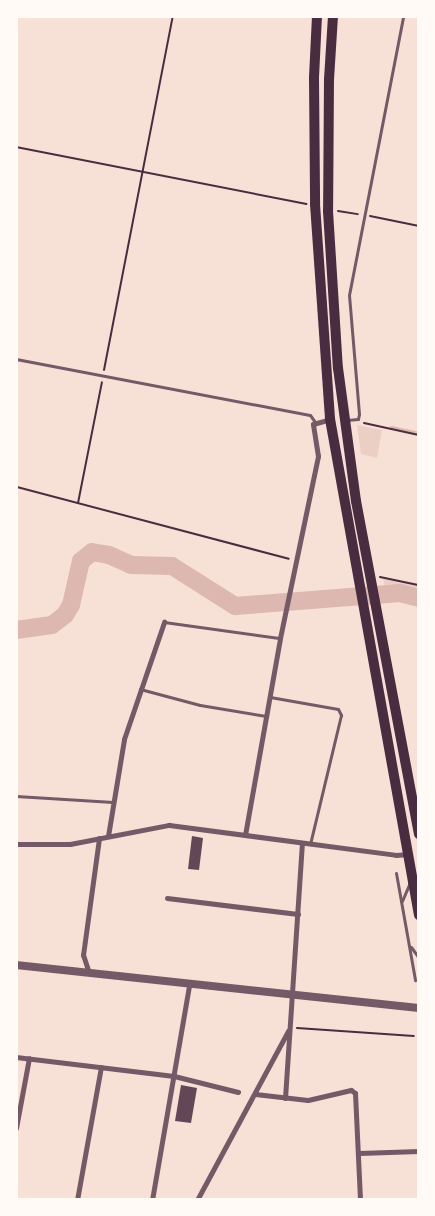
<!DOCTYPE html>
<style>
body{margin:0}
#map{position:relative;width:435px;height:1216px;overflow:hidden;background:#f7e1d7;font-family:Arial,sans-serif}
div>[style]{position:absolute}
.green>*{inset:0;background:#ebcfc5}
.stream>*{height:3px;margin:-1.5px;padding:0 1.5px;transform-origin:1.5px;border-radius:1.5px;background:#dcb8b0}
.river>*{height:18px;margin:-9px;padding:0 9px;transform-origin:9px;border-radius:9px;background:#dcb8b0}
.building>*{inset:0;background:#644757}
.path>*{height:2px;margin:-1px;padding:0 1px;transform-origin:1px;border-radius:1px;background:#4a2c40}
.service>*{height:3px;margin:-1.5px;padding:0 1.5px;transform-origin:1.5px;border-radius:1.5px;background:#755966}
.minor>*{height:5px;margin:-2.5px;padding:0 2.5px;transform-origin:2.5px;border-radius:2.5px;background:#755966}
.tertiary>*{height:8px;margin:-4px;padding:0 4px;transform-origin:4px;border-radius:4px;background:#755966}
.trunk>*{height:10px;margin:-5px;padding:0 5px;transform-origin:5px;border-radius:5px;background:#4a2c40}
span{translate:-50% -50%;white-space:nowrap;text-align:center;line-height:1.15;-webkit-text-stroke:4px #fffaf5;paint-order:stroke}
.frame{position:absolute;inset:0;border:18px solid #fffaf5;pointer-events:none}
</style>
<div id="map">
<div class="green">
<div style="clip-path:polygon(357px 425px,382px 430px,377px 458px,361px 454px)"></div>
<div style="clip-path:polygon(383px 579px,419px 583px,419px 593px,386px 590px)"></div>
</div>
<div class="stream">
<div style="left:391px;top:427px;width:29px;rotate:12deg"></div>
</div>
<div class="river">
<div style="left:16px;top:630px;width:36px;rotate:-8deg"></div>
<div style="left:52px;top:625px;width:16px;rotate:-38deg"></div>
<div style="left:65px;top:615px;width:12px;rotate:-59deg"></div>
<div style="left:71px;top:605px;width:45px;rotate:-77.2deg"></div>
<div style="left:81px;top:561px;width:14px;rotate:-39deg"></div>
<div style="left:92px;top:552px;width:17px;rotate:10deg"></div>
<div style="left:109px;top:555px;width:24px;rotate:24deg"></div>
<div style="left:131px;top:565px;width:41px;rotate:1.4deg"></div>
<div style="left:172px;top:566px;width:75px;rotate:32.4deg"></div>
<div style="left:235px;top:606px;width:166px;rotate:-4.5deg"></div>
<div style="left:400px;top:593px;width:20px;rotate:15deg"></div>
</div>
<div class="building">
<div style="clip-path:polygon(192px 836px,203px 838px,199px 870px,188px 869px)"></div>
<div style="clip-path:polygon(181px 1085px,197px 1088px,191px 1123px,175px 1121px)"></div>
</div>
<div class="path">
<div style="left:16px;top:147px;width:296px;rotate:11.1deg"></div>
<div style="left:338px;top:211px;width:20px;rotate:9deg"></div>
<div style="left:370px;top:216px;width:50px;rotate:11.5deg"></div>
<div style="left:104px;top:370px;width:361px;rotate:-79deg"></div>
<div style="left:364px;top:423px;width:56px;rotate:12.3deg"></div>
<div style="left:16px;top:445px;width:42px;rotate:88.6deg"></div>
<div style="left:17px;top:487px;width:281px;rotate:14.8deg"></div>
<div style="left:78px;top:503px;width:123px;rotate:-78.8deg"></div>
<div style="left:380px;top:577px;width:40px;rotate:12deg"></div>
<div style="left:297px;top:1028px;width:117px;rotate:3.9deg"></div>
</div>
<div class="service">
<div style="left:16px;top:359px;width:299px;rotate:10.8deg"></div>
<div style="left:310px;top:415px;width:9px;rotate:54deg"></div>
<div style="left:347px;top:420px;width:11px;rotate:-5deg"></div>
<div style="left:358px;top:419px;width:5px;rotate:-79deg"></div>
<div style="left:359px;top:414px;width:119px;rotate:-94.8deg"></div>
<div style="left:349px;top:295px;width:284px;rotate:-79deg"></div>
<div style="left:164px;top:622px;width:116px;rotate:7.9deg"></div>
<div style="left:140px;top:689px;width:62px;rotate:14.9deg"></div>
<div style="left:200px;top:705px;width:67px;rotate:9.5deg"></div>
<div style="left:270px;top:697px;width:69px;rotate:10deg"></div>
<div style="left:338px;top:709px;width:7px;rotate:63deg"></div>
<div style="left:341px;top:715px;width:133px;rotate:103.5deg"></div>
<div style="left:16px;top:796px;width:97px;rotate:3.5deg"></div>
<div style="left:396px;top:873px;width:109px;rotate:79.9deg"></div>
<div style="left:402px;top:901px;width:23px;rotate:-67deg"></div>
<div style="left:411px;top:947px;width:14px;rotate:54deg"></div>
</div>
<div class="minor">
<div style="left:245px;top:835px;width:200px;rotate:-79.9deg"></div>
<div style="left:280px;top:638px;width:186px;rotate:-78.2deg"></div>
<div style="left:318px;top:456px;width:32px;rotate:-99deg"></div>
<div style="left:313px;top:424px;width:18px;rotate:-16deg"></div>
<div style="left:108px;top:836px;width:98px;rotate:-80.6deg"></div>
<div style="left:124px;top:739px;width:124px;rotate:-71.1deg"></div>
<div style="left:16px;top:844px;width:54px"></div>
<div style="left:70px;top:844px;width:101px;rotate:-10.9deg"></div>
<div style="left:169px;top:825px;width:229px;rotate:7.5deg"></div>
<div style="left:396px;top:855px;width:12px;rotate:-5deg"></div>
<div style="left:167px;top:898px;width:132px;rotate:7deg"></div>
<div style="left:89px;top:973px;width:19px;rotate:-108deg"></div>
<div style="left:83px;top:955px;width:118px;rotate:-82.2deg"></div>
<div style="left:16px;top:1057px;width:159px;rotate:6.9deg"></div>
<div style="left:174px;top:1076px;width:66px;rotate:14deg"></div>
<div style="left:255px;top:1094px;width:53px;rotate:6.5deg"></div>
<div style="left:308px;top:1100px;width:44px;rotate:-13.1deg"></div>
<div style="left:351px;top:1090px;width:5px;rotate:37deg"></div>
<div style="left:355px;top:1093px;width:107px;rotate:87.3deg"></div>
<div style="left:285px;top:1098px;width:255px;rotate:-86.2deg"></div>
<div style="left:16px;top:1128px;width:71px;rotate:-79.5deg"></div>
<div style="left:359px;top:1153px;width:60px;rotate:-1.9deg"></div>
<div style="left:77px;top:1200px;width:135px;rotate:-79.8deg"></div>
<div style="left:152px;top:1200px;width:218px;rotate:-80.2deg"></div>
<div style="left:197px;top:1200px;width:192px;rotate:-61.7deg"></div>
</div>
<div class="tertiary">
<div style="left:16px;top:965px;width:405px;rotate:6.1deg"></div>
</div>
<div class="trunk">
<div style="left:317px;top:16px;width:62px;rotate:92.8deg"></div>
<div style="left:314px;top:78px;width:126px;rotate:89.5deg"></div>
<div style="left:315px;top:204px;width:216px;rotate:86deg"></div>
<div style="left:330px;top:419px;width:504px;rotate:79.83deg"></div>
<div style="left:333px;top:16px;width:63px;rotate:93.6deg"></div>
<div style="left:329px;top:79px;width:132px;rotate:90.4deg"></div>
<div style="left:328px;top:211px;width:157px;rotate:86.4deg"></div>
<div style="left:338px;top:368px;width:134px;rotate:82.3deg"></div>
<div style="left:356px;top:501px;width:339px;rotate:79.3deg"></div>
</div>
<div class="frame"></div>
</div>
